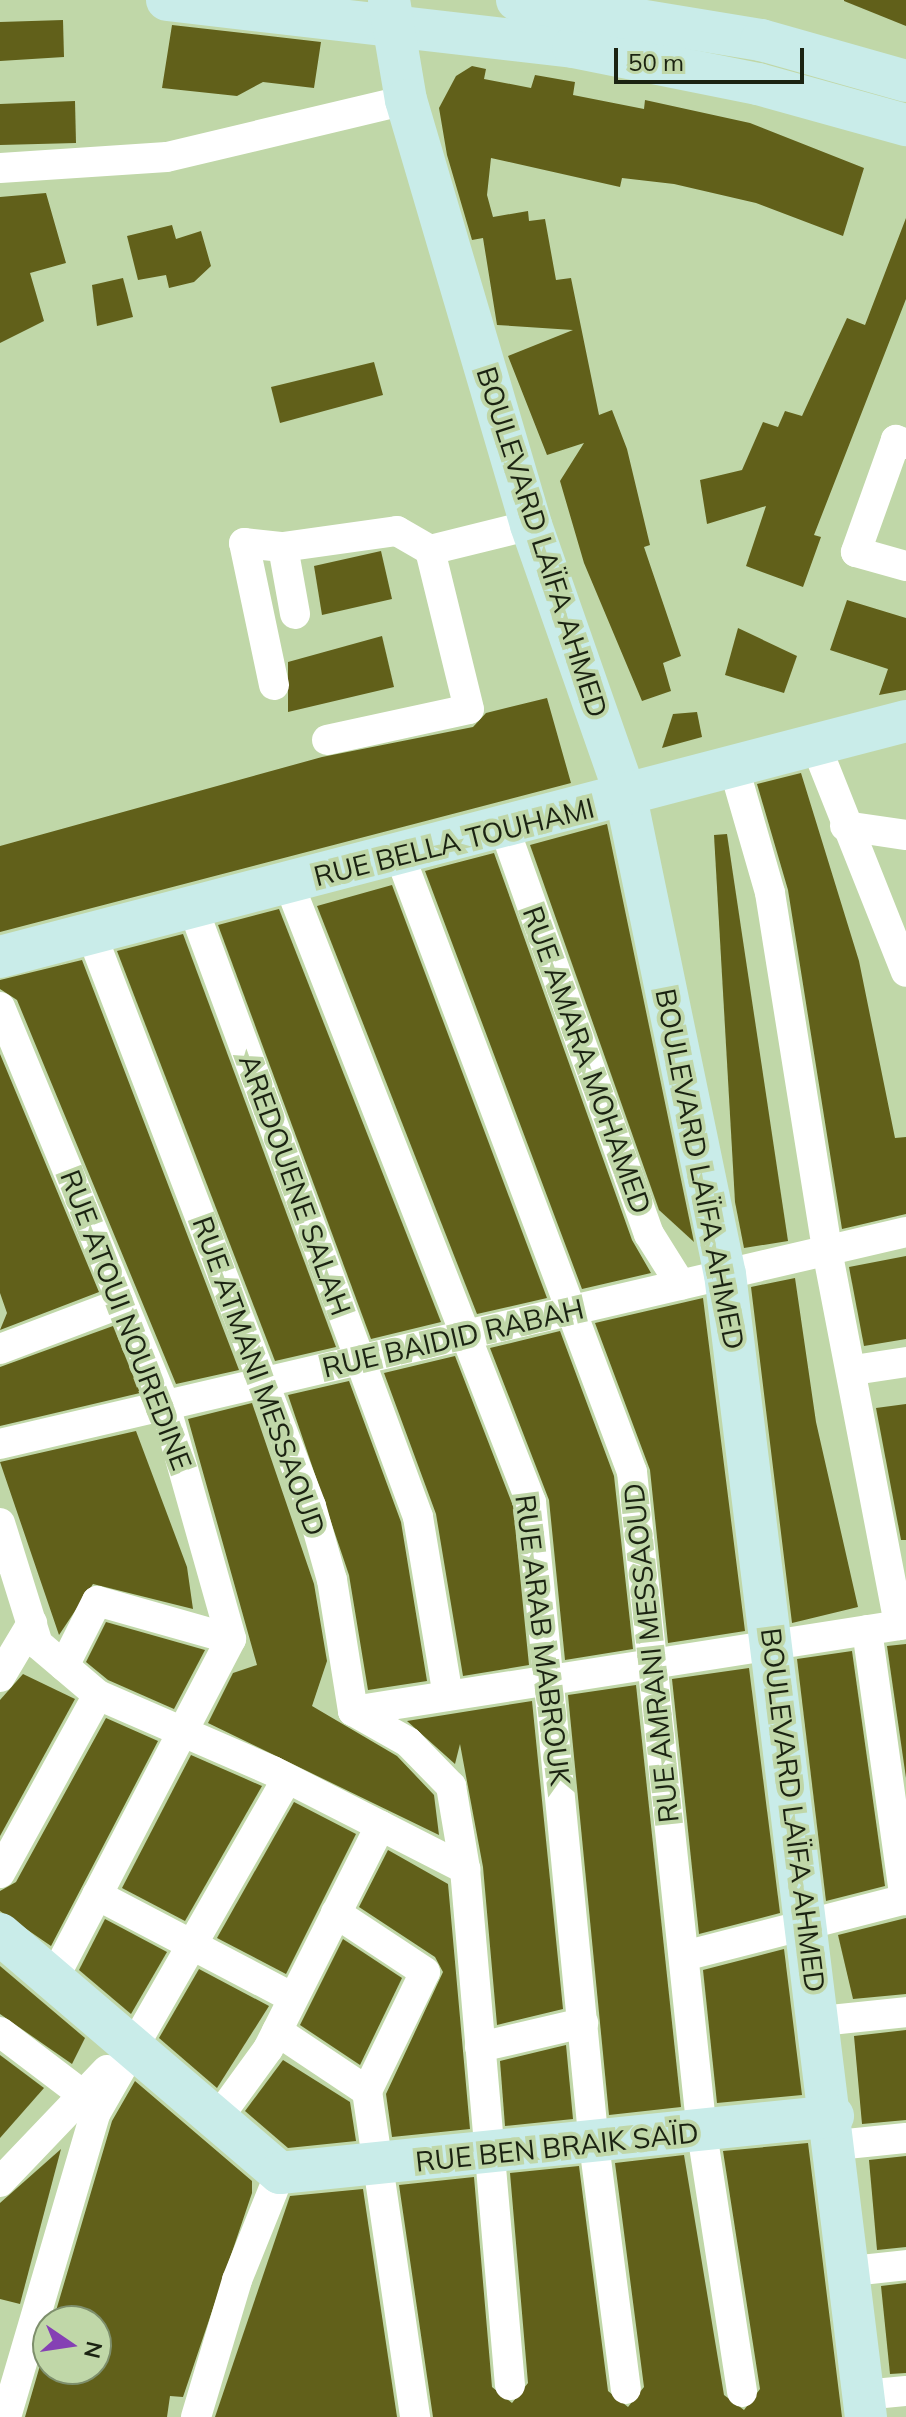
<!DOCTYPE html>
<meta charset="utf-8">
<style>
body{margin:0}
#map{position:relative;width:906px;height:2417px;overflow:hidden;background:#c0d7a8;font-family:Mulish,sans-serif}
div>[style]{position:absolute}
.building>*{inset:0;background:#61601a}
.street>*{height:30px;margin:-15px;padding:0 15px;transform-origin:15px;border-radius:15px;background:#fff}
.secondary>*{height:42px;margin:-21px;padding:0 21px;transform-origin:21px;border-radius:21px;background:#c9ece9}
span{translate:-50% -50%;white-space:nowrap;text-align:center;line-height:1.15;-webkit-text-stroke:8px #c0d7a8;paint-order:stroke}
.street-label{font-size:28px;color:#1b2312}
.north{position:absolute;left:32px;top:2305px;width:80px;height:80px;box-sizing:border-box;background:#c0d7a8;border:2px solid #7e8f6c;border-radius:50%;rotate:103deg;font-size:22px;font-weight:700;line-height:32px;text-align:center;color:#1b2312}
.north::after{content:'';display:block;margin:auto;width:28px;height:36px;background:#8540b4;clip-path:polygon(50% 0,100% 100%,50% 72%,0 100%)}
.scale{position:absolute;left:614px;top:48px;width:190px;height:36px;box-sizing:border-box;border:4px solid #1b2312;border-top:0;padding-left:10px;font-size:24px;line-height:28px;white-space:nowrap;color:#1b2312;-webkit-text-stroke:6px #c0d7a8;paint-order:stroke}
</style>
<div id="map">
<div class="building">
<div style="clip-path:polygon(906px 0,906px 26px,844px 1px,844px 0)"></div>
<div style="clip-path:polygon(63px 20px,64px 57px,0 61px,0 22px)"></div>
<div style="clip-path:polygon(172px 25px,321px 42px,314px 88px,263px 82px,237px 96px,162px 88px)"></div>
<div style="clip-path:polygon(472px 66px,486px 69px,484px 79px,531px 88px,535px 75px,575px 82px,573px 95px,644px 109px,645px 100px,750px 123px,864px 168px,843px 236px,756px 203px,674px 184px,622px 178px,620px 187px,491px 158px,487px 195px,493px 217px,528px 211px,529px 221px,545px 219px,556px 280px,571px 278px,599px 415px,612px 410px,627px 449px,650px 545px,644px 547px,681px 656px,663px 663px,671px 691px,642px 701px,584px 563px,560px 481px,584px 443px,547px 455px,508px 356px,573px 330px,497px 325px,483px 238px,472px 240px,447px 155px,439px 108px,456px 76px)"></div>
<div style="clip-path:polygon(75px 101px,76px 143px,0 145px,0 104px)"></div>
<div style="clip-path:polygon(46px 193px,66px 263px,30px 273px,44px 321px,0 343px,0 197px)"></div>
<div style="clip-path:polygon(906px 218px,906px 299px,814px 535px,821px 537px,803px 587px,746px 566px,766px 506px,707px 524px,700px 480px,742px 470px,763px 422px,778px 427px,785px 411px,802px 416px,847px 318px,865px 325px)"></div>
<div style="clip-path:polygon(172px 225px,176px 239px,201px 231px,211px 266px,194px 282px,169px 288px,166px 275px,138px 280px,127px 236px)"></div>
<div style="clip-path:polygon(123px 278px,133px 317px,97px 326px,92px 285px)"></div>
<div style="clip-path:polygon(374px 362px,383px 395px,280px 423px,271px 387px)"></div>
<div style="clip-path:polygon(381px 551px,392px 599px,322px 615px,314px 566px)"></div>
<div style="clip-path:polygon(847px 600px,906px 618px,906px 690px,879px 695px,888px 669px,830px 650px)"></div>
<div style="clip-path:polygon(738px 628px,797px 656px,784px 693px,725px 675px)"></div>
<div style="clip-path:polygon(382px 636px,394px 687px,288px 712px,288px 662px)"></div>
<div style="clip-path:polygon(547px 698px,571px 783px,0 932px,0 846px,322px 757px,473px 727px,486px 713px)"></div>
<div style="clip-path:polygon(697px 712px,702px 737px,662px 748px,673px 714px)"></div>
<div style="clip-path:polygon(801px 773px,859px 961px,895px 1138px,906px 1137px,906px 1214px,842px 1229px,788px 890px,757px 784px)"></div>
<div style="clip-path:polygon(607px 824px,694px 1242px,659px 1210px,530px 845px)"></div>
<div style="clip-path:polygon(727px 834px,788px 1241px,744px 1248px,735px 1202px,714px 835px)"></div>
<div style="clip-path:polygon(494px 853px,632px 1240px,651px 1273px,582px 1289px,425px 871px)"></div>
<div style="clip-path:polygon(392px 885px,547px 1298px,477px 1314px,317px 906px)"></div>
<div style="clip-path:polygon(279px 909px,441px 1322px,371px 1339px,218px 925px)"></div>
<div style="clip-path:polygon(183px 934px,336px 1347px,275px 1361px,117px 951px)"></div>
<div style="clip-path:polygon(82px 960px,239px 1370px,176px 1384px,17px 1000px,0 989px,0 980px)"></div>
<div style="clip-path:polygon(0 1054px,99px 1292px,0 1330px,7px 1313px,0 1293px)"></div>
<div style="clip-path:polygon(906px 1256px,906px 1339px,864px 1346px,849px 1267px)"></div>
<div style="clip-path:polygon(795px 1278px,816px 1422px,858px 1607px,792px 1623px,751px 1287px)"></div>
<div style="clip-path:polygon(703px 1298px,745px 1631px,668px 1643px,650px 1470px,595px 1323px)"></div>
<div style="clip-path:polygon(113px 1326px,140px 1393px,0 1426px,0 1367px)"></div>
<div style="clip-path:polygon(560px 1331px,614px 1476px,633px 1649px,565px 1660px,549px 1500px,490px 1348px)"></div>
<div style="clip-path:polygon(455px 1356px,513px 1506px,529px 1665px,463px 1676px,436px 1514px,384px 1373px)"></div>
<div style="clip-path:polygon(349px 1381px,401px 1522px,427px 1681px,368px 1690px,349px 1575px,288px 1395px)"></div>
<div style="clip-path:polygon(252px 1403px,314px 1584px,327px 1661px,312px 1706px,397px 1756px,434px 1795px,439px 1835px,208px 1723px,233px 1673px,257px 1665px,188px 1419px)"></div>
<div style="clip-path:polygon(906px 1404px,906px 1540px,901px 1540px,876px 1408px)"></div>
<div style="clip-path:polygon(136px 1431px,187px 1567px,193px 1609px,93px 1584px,59px 1635px,0 1462px)"></div>
<div style="clip-path:polygon(106px 1622px,205px 1650px,174px 1709px,108px 1680px,86px 1662px)"></div>
<div style="clip-path:polygon(906px 1644px,906px 1778px,887px 1646px)"></div>
<div style="clip-path:polygon(852px 1651px,885px 1886px,826px 1901px,797px 1659px)"></div>
<div style="clip-path:polygon(749px 1668px,780px 1913px,699px 1934px,672px 1679px)"></div>
<div style="clip-path:polygon(23px 1674px,75px 1699px,0 1836px,0 1700px)"></div>
<div style="clip-path:polygon(636px 1685px,681px 2107px,609px 2115px,568px 1695px)"></div>
<div style="clip-path:polygon(532px 1701px,563px 2009px,497px 2025px,483px 1867px,460px 1744px,455px 1764px,407px 1721px)"></div>
<div style="clip-path:polygon(106px 1718px,158px 1741px,51px 1946px,0 1911px,0 1891px,16px 1882px)"></div>
<div style="clip-path:polygon(191px 1755px,262px 1786px,185px 1921px,122px 1888px)"></div>
<div style="clip-path:polygon(294px 1802px,356px 1834px,286px 1974px,217px 1938px)"></div>
<div style="clip-path:polygon(388px 1850px,448px 1884px,470px 2129px,392px 2137px,386px 2094px,443px 1972px,435px 1957px,359px 1907px)"></div>
<div style="clip-path:polygon(906px 1918px,906px 1994px,853px 1999px,838px 1935px)"></div>
<div style="clip-path:polygon(105px 1919px,167px 1952px,131px 2014px,79px 1970px)"></div>
<div style="clip-path:polygon(343px 1939px,402px 1978px,360px 2065px,300px 2025px)"></div>
<div style="clip-path:polygon(784px 1949px,802px 2095px,717px 2103px,703px 1970px)"></div>
<div style="clip-path:polygon(0 1966px,85px 2038px,72px 2064px,0 2014px)"></div>
<div style="clip-path:polygon(199px 1969px,269px 2006px,217px 2088px,159px 2038px)"></div>
<div style="clip-path:polygon(906px 2030px,906px 2120px,862px 2124px,854px 2036px)"></div>
<div style="clip-path:polygon(566px 2045px,573px 2119px,505px 2126px,500px 2061px)"></div>
<div style="clip-path:polygon(0 2055px,44px 2088px,0 2138px)"></div>
<div style="clip-path:polygon(283px 2060px,350px 2102px,356px 2141px,288px 2148px,245px 2111px)"></div>
<div style="clip-path:polygon(135px 2081px,252px 2181px,252px 2193px,183px 2397px,170px 2396px,167px 2417px,25px 2417px,48px 2338px,48px 2369px,96px 2369px,96px 2321px,53px 2321px,112px 2121px)"></div>
<div style="clip-path:polygon(808px 2143px,842px 2417px,433px 2417px,399px 2185px,474px 2177px,492px 2387px,512px 2403px,528px 2383px,510px 2173px,579px 2166px,608px 2391px,628px 2407px,644px 2387px,615px 2163px,684px 2155px,724px 2395px,744px 2410px,760px 2389px,723px 2151px)"></div>
<div style="clip-path:polygon(61px 2149px,20px 2304px,0 2299px,0 2203px)"></div>
<div style="clip-path:polygon(906px 2156px,906px 2247px,877px 2250px,869px 2160px)"></div>
<div style="clip-path:polygon(363px 2189px,397px 2417px,215px 2417px,290px 2196px)"></div>
<div style="clip-path:polygon(906px 2283px,906px 2373px,890px 2374px,881px 2286px)"></div>
</div>
<div class="street">
<div style="left:0;top:168px;width:167px;rotate:-3.8deg"></div>
<div style="left:167px;top:157px;width:246px;rotate:-13.4deg"></div>
<div style="left:906px;top:444px;width:11px;rotate:-158deg"></div>
<div style="left:896px;top:440px;width:119px;rotate:109.7deg"></div>
<div style="left:856px;top:552px;width:52px;rotate:15.6deg"></div>
<div style="left:283px;top:547px;width:68px;rotate:79.8deg"></div>
<div style="left:274px;top:685px;width:145px;rotate:-101.9deg"></div>
<div style="left:244px;top:543px;width:39px;rotate:6deg"></div>
<div style="left:283px;top:547px;width:115px;rotate:-8deg"></div>
<div style="left:397px;top:531px;width:38px;rotate:30deg"></div>
<div style="left:327px;top:740px;width:145px;rotate:-12.3deg"></div>
<div style="left:469px;top:709px;width:164px;rotate:-103.8deg"></div>
<div style="left:430px;top:550px;width:104px;rotate:-13.9deg"></div>
<div style="left:816px;top:746px;width:243px;rotate:68.3deg"></div>
<div style="left:734px;top:768px;width:130px;rotate:73.9deg"></div>
<div style="left:770px;top:893px;width:362px;rotate:80.9deg"></div>
<div style="left:827px;top:1250px;width:382px;rotate:79.1deg"></div>
<div style="left:845px;top:826px;width:62px;rotate:8.4deg"></div>
<div style="left:505px;top:830px;width:429px;rotate:70.4deg"></div>
<div style="left:649px;top:1234px;width:60px;rotate:57.9deg"></div>
<div style="left:400px;top:856px;width:658px;rotate:69.36deg"></div>
<div style="left:632px;top:1472px;width:665px;rotate:83.95deg"></div>
<div style="left:702px;top:2133px;width:262px;rotate:81.2deg"></div>
<div style="left:289px;top:884px;width:664px;rotate:68.62deg"></div>
<div style="left:531px;top:1502px;width:645px;rotate:84.4deg"></div>
<div style="left:594px;top:2144px;width:247px;rotate:82.6deg"></div>
<div style="left:193px;top:908px;width:649px;rotate:69.72deg"></div>
<div style="left:418px;top:1517px;width:181px;rotate:80.5deg"></div>
<div style="left:91px;top:933px;width:614px;rotate:69deg"></div>
<div style="left:311px;top:1506px;width:77px;rotate:74.2deg"></div>
<div style="left:332px;top:1580px;width:133px;rotate:80.9deg"></div>
<div style="left:353px;top:1711px;width:63px;rotate:29.4deg"></div>
<div style="left:408px;top:1742px;width:62px;rotate:45.7deg"></div>
<div style="left:451px;top:1786px;width:84px;rotate:80.4deg"></div>
<div style="left:465px;top:1869px;width:518px;rotate:85.02deg"></div>
<div style="left:0;top:1007px;width:431px;rotate:67.5deg"></div>
<div style="left:165px;top:1405px;width:243px;rotate:74.2deg"></div>
<div style="left:231px;top:1639px;width:385px;rotate:117.6deg"></div>
<div style="left:0;top:1349px;width:130px;rotate:-20.7deg"></div>
<div style="left:854px;top:1370px;width:53px;rotate:-8.7deg"></div>
<div style="left:0;top:1444px;width:930px;rotate:-13.17deg"></div>
<div style="left:0;top:1523px;width:127px;rotate:72.6deg"></div>
<div style="left:38px;top:1644px;width:79px;rotate:40.4deg"></div>
<div style="left:98px;top:1695px;width:191px;rotate:23.5deg"></div>
<div style="left:273px;top:1771px;width:216px;rotate:27deg"></div>
<div style="left:867px;top:1630px;width:273px;rotate:82deg"></div>
<div style="left:64px;top:1666px;width:73px;rotate:-63.1deg"></div>
<div style="left:97px;top:1601px;width:139px;rotate:15.8deg"></div>
<div style="left:0;top:1677px;width:63px;rotate:-59.3deg"></div>
<div style="left:353px;top:1711px;width:560px;rotate:-8.94deg"></div>
<div style="left:0;top:1873px;width:203px;rotate:-61.2deg"></div>
<div style="left:97px;top:1895px;width:221px;rotate:27.7deg"></div>
<div style="left:684px;top:1956px;width:229px;rotate:-14.4deg"></div>
<div style="left:821px;top:2021px;width:85px;rotate:-6deg"></div>
<div style="left:277px;top:2031px;width:108px;rotate:33.7deg"></div>
<div style="left:367px;top:2091px;width:132px;rotate:-64deg"></div>
<div style="left:425px;top:1972px;width:107px;rotate:-146.5deg"></div>
<div style="left:0;top:2032px;width:104px;rotate:37.2deg"></div>
<div style="left:480px;top:2047px;width:106px;rotate:-13.1deg"></div>
<div style="left:367px;top:2091px;width:330px;rotate:81.6deg"></div>
<div style="left:217px;top:2119px;width:87px;rotate:-53.9deg"></div>
<div style="left:268px;top:2049px;width:250px;rotate:-63.3deg"></div>
<div style="left:837px;top:2145px;width:69px;rotate:-5.8deg"></div>
<div style="left:0;top:2182px;width:155px;rotate:-46.3deg"></div>
<div style="left:852px;top:2271px;width:54px;rotate:-6.3deg"></div>
<div style="left:863px;top:2395px;width:43px;rotate:-5.3deg"></div>
<div style="left:6px;top:2417px;width:316px;rotate:-73.6deg"></div>
<div style="left:95px;top:2114px;width:386px;rotate:-60.2deg"></div>
<div style="left:196px;top:2417px;width:143px;rotate:-73.3deg"></div>
<div style="left:237px;top:2280px;width:115px;rotate:-68.1deg"></div>
</div>
<div class="secondary">
<div style="left:167px;top:0;width:409px;rotate:6.6deg"></div>
<div style="left:573px;top:47px;width:189px;rotate:11.3deg"></div>
<div style="left:758px;top:84px;width:154px;rotate:15.5deg"></div>
<div style="left:389px;top:0;width:101px;rotate:80.4deg"></div>
<div style="left:406px;top:100px;width:443px;rotate:73.6deg"></div>
<div style="left:531px;top:525px;width:288px;rotate:70.7deg"></div>
<div style="left:626px;top:797px;width:487px;rotate:78.3deg"></div>
<div style="left:725px;top:1274px;width:1152px;rotate:82.97deg"></div>
<div style="left:517px;top:0;width:247px;rotate:9.3deg"></div>
<div style="left:761px;top:40px;width:151px;rotate:15.8deg"></div>
<div style="left:0;top:957px;width:936px;rotate:-14.6deg"></div>
<div style="left:0;top:1934px;width:368px;rotate:40.5deg"></div>
<div style="left:280px;top:2173px;width:556px;rotate:-5.88deg"></div>
</div>
<div class="street-label">
<span style="left:542px;top:542px;rotate:72deg">BOULEVARD LAÏFA AHMED</span>
<span style="left:454px;top:842px;rotate:-14deg">RUE BELLA TOUHAMI</span>
<span style="left:587px;top:1060px;rotate:70deg">RUE AMARA MOHAMED</span>
<span style="left:700px;top:1169px;rotate:79deg">BOULEVARD LAÏFA AHMED</span>
<span style="left:295px;top:1185px;rotate:70deg">AREDOUENE SALAH</span>
<span style="left:126px;top:1320px;rotate:69deg">RUE ATOUI NOUREDINE</span>
<span style="left:453px;top:1338px;rotate:-13deg">RUE BAIDID RABAH</span>
<span style="left:259px;top:1376px;rotate:70deg">RUE ATMANI MESSAOUD</span>
<span style="left:543px;top:1640px;rotate:83deg">RUE ARAB MABROUK</span>
<span style="left:651px;top:1653px;rotate:-96deg">RUE AMRANI MESSAOUD</span>
<span style="left:793px;top:1810px;rotate:83deg">BOULEVARD LAÏFA AHMED</span>
<span style="left:557px;top:2147px;rotate:-6deg">RUE BEN BRAIK SAÏD</span>
</div>
<div class="north">N</div>
<div class="scale">50 m</div>
</div>
